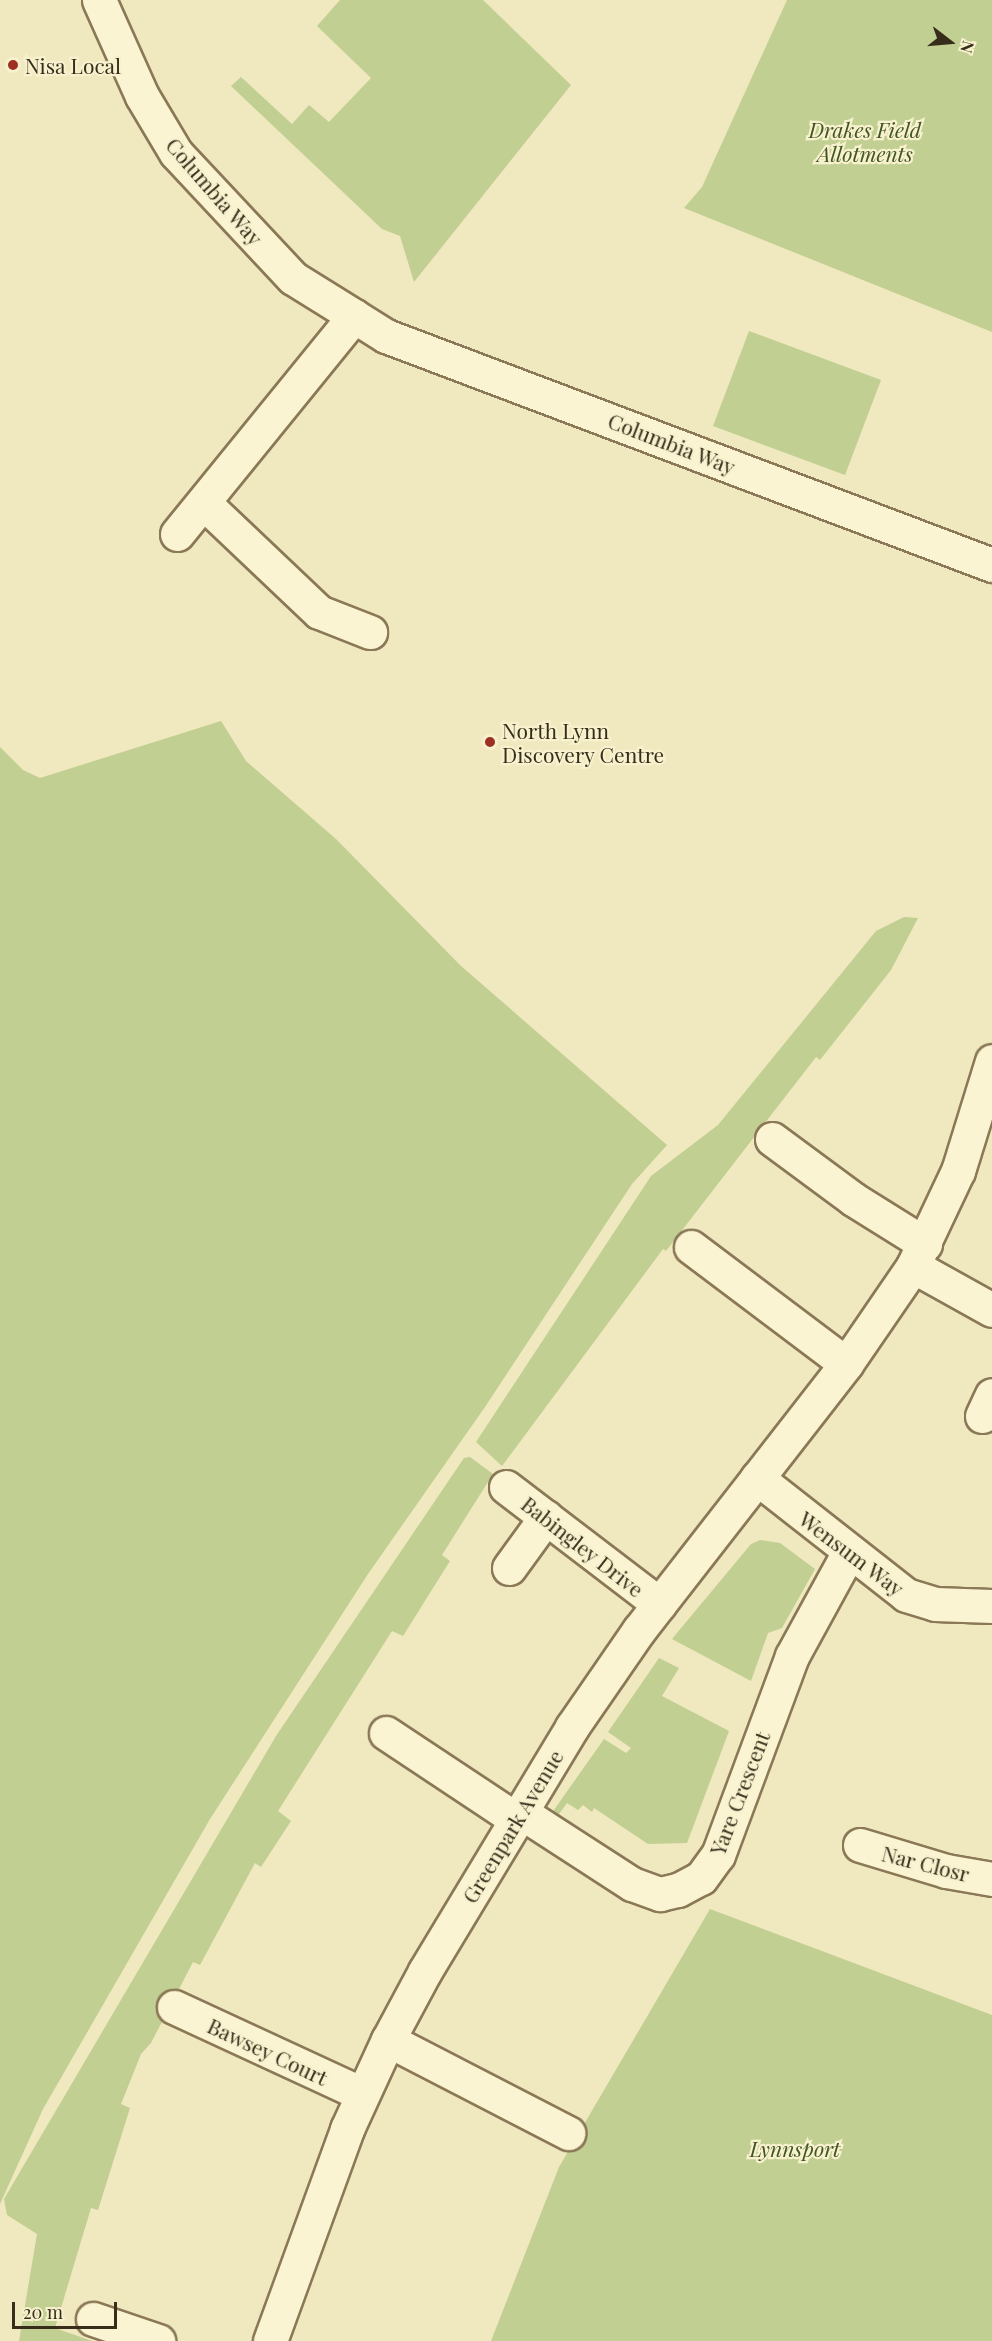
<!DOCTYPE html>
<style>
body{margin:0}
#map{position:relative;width:992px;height:2341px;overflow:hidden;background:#f0e8be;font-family:"Playfair Display",serif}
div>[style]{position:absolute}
.green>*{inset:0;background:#c1cf92}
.roads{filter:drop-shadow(2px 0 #8a7856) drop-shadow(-2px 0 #8a7856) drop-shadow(0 2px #8a7856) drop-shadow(0 -2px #8a7856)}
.minor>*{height:33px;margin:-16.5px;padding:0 16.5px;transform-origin:16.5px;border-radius:16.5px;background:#fbf4d2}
.dots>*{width:16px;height:16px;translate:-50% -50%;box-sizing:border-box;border:3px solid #f7f1ce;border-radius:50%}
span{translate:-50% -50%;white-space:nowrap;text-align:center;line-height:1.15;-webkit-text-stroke:4.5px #f7f1ce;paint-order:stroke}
.poi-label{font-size:21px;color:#382d1b}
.left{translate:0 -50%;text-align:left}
.park-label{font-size:21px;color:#425621;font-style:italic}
.street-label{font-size:21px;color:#382d1b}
.north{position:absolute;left:920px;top:12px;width:60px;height:60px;-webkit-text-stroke:4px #f7f1ce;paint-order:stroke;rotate:106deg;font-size:16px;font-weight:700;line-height:24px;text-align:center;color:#382d1b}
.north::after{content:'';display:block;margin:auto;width:21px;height:27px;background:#382d1b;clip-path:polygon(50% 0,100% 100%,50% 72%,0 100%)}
.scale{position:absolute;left:12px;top:2302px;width:105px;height:27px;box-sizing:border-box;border:3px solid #382d1b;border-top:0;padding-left:8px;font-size:18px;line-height:21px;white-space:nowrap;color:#382d1b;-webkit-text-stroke:4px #f7f1ce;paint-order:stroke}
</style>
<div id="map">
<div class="green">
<div style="clip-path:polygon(340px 0,483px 0,571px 85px,414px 282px,400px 236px,382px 229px,231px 86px,241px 77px,292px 124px,309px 105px,329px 122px,371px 78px,317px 26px)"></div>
<div style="clip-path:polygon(787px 0,992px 0,992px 332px,684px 208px,702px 187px)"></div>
<div style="clip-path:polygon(749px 331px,881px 380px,845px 475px,713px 426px)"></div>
<div style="clip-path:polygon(221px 721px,246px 761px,336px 839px,461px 966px,667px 1145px,632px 1184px,485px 1407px,368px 1574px,210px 1819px,43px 2109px,0 2204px,0 747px,23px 770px,40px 778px)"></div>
<div style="clip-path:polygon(904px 917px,918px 918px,891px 970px,820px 1060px,816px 1057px,666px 1251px,663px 1249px,502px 1466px,476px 1442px,651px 1176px,718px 1125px,876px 931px)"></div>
<div style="clip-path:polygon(470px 1457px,493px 1474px,442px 1555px,450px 1561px,403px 1636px,392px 1631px,278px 1811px,291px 1821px,261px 1867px,255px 1863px,200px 1965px,193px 1962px,151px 2043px,141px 2054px,121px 2104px,130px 2108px,98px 2210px,91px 2208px,55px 2328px,92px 2341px,19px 2341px,37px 2234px,7px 2215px,4px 2199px,276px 1736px,464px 1458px)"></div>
<div style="clip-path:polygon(760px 1540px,780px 1543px,815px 1569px,782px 1628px,768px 1633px,751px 1681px,672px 1639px,751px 1544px)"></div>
<div style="clip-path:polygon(659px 1658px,679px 1668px,662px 1696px,729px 1731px,687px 1843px,648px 1844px,594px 1808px,592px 1812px,583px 1805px,578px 1810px,567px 1803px,554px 1821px,549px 1817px,604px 1739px,626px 1753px,631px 1748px,608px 1732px)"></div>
<div style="clip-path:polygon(710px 1909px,992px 2015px,992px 2341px,491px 2341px,559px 2167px)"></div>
</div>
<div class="roads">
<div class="minor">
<div style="left:99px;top:0;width:105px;rotate:65.9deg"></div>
<div style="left:142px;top:96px;width:66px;rotate:59.2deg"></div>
<div style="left:176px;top:153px;width:171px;rotate:46.9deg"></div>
<div style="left:293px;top:278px;width:72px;rotate:31.9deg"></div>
<div style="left:354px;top:316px;width:38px;rotate:32deg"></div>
<div style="left:386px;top:336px;width:648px;rotate:20.7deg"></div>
<div style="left:204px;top:503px;width:158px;rotate:43.5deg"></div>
<div style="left:319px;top:612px;width:55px;rotate:21.4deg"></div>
<div style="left:177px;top:534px;width:281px;rotate:-50.9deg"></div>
<div style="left:772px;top:1139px;width:101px;rotate:36.5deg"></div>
<div style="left:853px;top:1199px;width:85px;rotate:32deg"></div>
<div style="left:691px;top:1247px;width:194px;rotate:37deg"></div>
<div style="left:913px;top:1266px;width:90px;rotate:29.1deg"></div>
<div style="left:982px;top:1416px;width:23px;rotate:-65deg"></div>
<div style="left:757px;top:1478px;width:189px;rotate:38.1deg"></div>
<div style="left:906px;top:1595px;width:30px;rotate:17deg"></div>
<div style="left:935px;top:1604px;width:57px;rotate:2deg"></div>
<div style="left:506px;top:1487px;width:193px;rotate:37.4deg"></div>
<div style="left:509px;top:1568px;width:63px;rotate:-54deg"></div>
<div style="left:386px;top:1733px;width:154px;rotate:33.6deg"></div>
<div style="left:519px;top:1811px;width:135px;rotate:32.9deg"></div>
<div style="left:632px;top:1884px;width:30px;rotate:20deg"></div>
<div style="left:660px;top:1894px;width:18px;rotate:-13deg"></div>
<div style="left:678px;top:1890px;width:26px;rotate:-28deg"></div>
<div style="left:701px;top:1878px;width:29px;rotate:-54deg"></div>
<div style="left:718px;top:1855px;width:212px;rotate:-69.6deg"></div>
<div style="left:792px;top:1656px;width:119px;rotate:-61.3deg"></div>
<div style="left:860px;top:1845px;width:90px;rotate:16.8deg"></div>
<div style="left:946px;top:1871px;width:47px;rotate:9.9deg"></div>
<div style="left:174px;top:2007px;width:207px;rotate:24.8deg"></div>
<div style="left:388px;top:2040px;width:203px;rotate:27.3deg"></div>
<div style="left:93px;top:2319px;width:69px;rotate:18.7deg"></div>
<div style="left:270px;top:2341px;width:226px;rotate:-70deg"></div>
<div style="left:347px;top:2129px;width:98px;rotate:-65.3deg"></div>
<div style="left:388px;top:2040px;width:78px;rotate:-61.8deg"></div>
<div style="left:425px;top:1971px;width:285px;rotate:-58.9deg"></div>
<div style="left:572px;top:1727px;width:118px;rotate:-55.4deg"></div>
<div style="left:639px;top:1630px;width:337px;rotate:-52.1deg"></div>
<div style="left:846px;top:1364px;width:119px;rotate:-55.6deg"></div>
<div style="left:913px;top:1266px;width:105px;rotate:-64.7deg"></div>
<div style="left:958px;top:1171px;width:115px;rotate:-72.8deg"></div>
</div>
</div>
<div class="dots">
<div style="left:13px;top:65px;background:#9d3022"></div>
<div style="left:490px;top:742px;background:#9d3022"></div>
</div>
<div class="poi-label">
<span class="left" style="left:25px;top:65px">Nisa Local</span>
<span class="left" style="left:502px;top:742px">North Lynn<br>Discovery Centre</span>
</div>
<div class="park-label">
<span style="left:865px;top:141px">Drakes Field<br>Allotments</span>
<span style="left:795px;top:2148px">Lynnsport</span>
</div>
<div class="street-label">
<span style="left:215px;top:191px;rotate:49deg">Columbia Way</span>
<span style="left:672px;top:443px;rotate:21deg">Columbia Way</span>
<span style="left:583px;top:1546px;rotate:38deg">Babingley Drive</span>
<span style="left:852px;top:1553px;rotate:37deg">Wensum Way</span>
<span style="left:739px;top:1793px;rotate:-69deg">Yare Crescent</span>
<span style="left:512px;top:1826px;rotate:-59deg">Greenpark Avenue</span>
<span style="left:926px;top:1863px;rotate:14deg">Nar Closr</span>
<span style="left:268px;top:2051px;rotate:25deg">Bawsey Court</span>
</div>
<div class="north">N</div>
<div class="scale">20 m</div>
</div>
